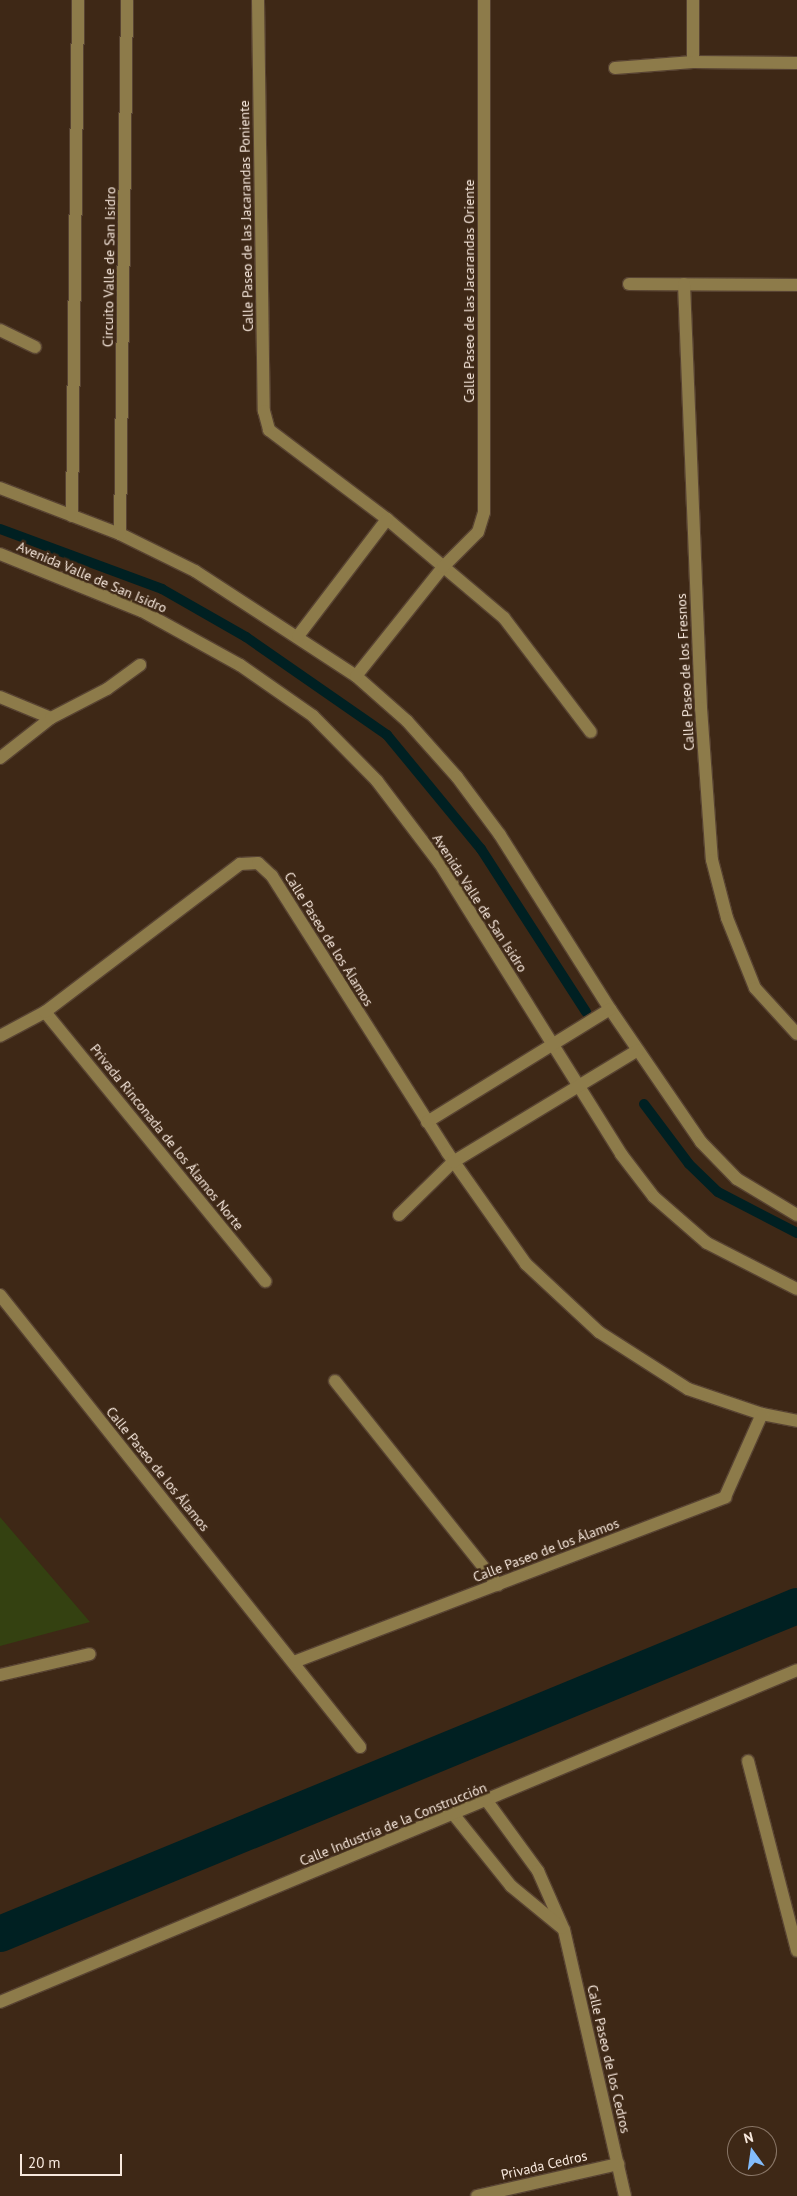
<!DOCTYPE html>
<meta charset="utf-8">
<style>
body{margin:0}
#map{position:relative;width:797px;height:2196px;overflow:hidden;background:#3e2816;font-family:"PT Sans",sans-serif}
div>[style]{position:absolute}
.green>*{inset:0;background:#344111}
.stream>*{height:10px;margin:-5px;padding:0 5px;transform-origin:5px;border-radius:5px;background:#002022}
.canal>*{height:36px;margin:-18px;padding:0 18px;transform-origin:18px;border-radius:18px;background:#002022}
.roads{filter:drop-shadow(1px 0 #584332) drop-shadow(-1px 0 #584332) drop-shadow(0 1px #584332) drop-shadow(0 -1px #584332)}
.minor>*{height:12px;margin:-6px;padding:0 6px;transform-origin:6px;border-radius:6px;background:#8d7b4a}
span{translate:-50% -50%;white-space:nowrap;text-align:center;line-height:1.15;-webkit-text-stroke:5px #3e2816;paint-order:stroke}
.street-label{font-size:14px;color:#f8e9de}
.north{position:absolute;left:727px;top:2126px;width:50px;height:50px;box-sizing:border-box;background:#3e2816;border:1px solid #887566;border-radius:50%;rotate:346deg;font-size:14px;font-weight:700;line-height:20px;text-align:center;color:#f8e9de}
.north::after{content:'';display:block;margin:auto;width:18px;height:22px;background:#83bcfb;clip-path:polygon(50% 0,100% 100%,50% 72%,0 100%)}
.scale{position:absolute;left:20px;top:2154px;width:102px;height:22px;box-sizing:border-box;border:2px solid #f8e9de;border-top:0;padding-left:6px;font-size:15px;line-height:18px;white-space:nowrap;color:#f8e9de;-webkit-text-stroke:4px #3e2816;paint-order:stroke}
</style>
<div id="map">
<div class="green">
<div style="clip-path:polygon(0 1517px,90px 1622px,0 1646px)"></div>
</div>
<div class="stream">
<div style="left:0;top:529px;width:173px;rotate:20.3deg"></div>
<div style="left:162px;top:589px;width:97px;rotate:29.7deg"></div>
<div style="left:246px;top:637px;width:172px;rotate:34.8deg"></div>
<div style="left:387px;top:735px;width:148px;rotate:50.5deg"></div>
<div style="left:481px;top:849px;width:194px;rotate:57.2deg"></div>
<div style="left:644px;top:1104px;width:75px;rotate:53.1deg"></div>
<div style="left:689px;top:1164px;width:40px;rotate:44deg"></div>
<div style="left:718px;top:1192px;width:89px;rotate:27.4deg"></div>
</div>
<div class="canal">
<div style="left:0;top:1934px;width:862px;rotate:-22.37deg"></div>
</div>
<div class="roads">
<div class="minor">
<div style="left:258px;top:0;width:411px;rotate:89.2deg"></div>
<div style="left:264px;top:411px;width:20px;rotate:75deg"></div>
<div style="left:269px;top:430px;width:148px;rotate:37deg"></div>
<div style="left:387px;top:519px;width:153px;rotate:40.2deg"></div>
<div style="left:504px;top:618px;width:143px;rotate:52.7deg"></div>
<div style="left:693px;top:62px;width:62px;rotate:-90deg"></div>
<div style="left:615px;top:68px;width:78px;rotate:-4.4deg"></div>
<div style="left:693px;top:62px;width:104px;rotate:0.6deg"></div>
<div style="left:629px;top:284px;width:168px;rotate:0.3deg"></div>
<div style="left:684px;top:284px;width:424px;rotate:87.7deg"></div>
<div style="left:701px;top:708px;width:152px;rotate:85.9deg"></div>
<div style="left:712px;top:860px;width:60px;rotate:75.5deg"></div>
<div style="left:727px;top:918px;width:75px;rotate:68.2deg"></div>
<div style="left:755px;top:988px;width:62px;rotate:47.6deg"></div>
<div style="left:0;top:330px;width:39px;rotate:26deg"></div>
<div style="left:0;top:488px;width:129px;rotate:21deg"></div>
<div style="left:120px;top:534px;width:84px;rotate:26.3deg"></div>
<div style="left:195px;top:571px;width:192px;rotate:33.1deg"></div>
<div style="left:356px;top:676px;width:68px;rotate:41.4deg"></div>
<div style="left:407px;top:721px;width:75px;rotate:48.2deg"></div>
<div style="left:457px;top:777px;width:72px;rotate:53.4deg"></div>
<div style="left:500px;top:835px;width:206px;rotate:57.7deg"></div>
<div style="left:610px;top:1009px;width:161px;rotate:55.6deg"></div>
<div style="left:701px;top:1142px;width:52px;rotate:45.8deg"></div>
<div style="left:737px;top:1179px;width:70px;rotate:31deg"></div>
<div style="left:72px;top:516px;width:516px;rotate:-89.33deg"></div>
<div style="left:120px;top:534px;width:534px;rotate:-89.25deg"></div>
<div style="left:0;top:554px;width:153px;rotate:21.9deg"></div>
<div style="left:142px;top:611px;width:112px;rotate:28.9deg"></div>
<div style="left:240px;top:665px;width:89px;rotate:34.9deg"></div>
<div style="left:313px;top:716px;width:91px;rotate:45.4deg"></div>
<div style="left:377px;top:781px;width:104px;rotate:52.8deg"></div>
<div style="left:440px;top:864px;width:342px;rotate:58deg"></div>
<div style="left:621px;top:1154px;width:54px;rotate:52.5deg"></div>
<div style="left:654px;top:1197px;width:70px;rotate:41deg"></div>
<div style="left:707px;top:1243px;width:101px;rotate:27.1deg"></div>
<div style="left:298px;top:636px;width:147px;rotate:-52.7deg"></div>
<div style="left:356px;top:676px;width:139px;rotate:-51.4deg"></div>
<div style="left:443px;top:567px;width:49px;rotate:-45deg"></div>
<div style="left:478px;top:532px;width:21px;rotate:-73deg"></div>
<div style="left:484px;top:512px;width:512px;rotate:-90deg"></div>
<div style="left:0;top:697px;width:55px;rotate:22.4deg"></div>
<div style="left:0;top:758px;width:65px;rotate:-38.1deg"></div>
<div style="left:51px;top:718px;width:63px;rotate:-27.4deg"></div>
<div style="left:107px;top:689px;width:41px;rotate:-36deg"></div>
<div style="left:45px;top:1012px;width:348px;rotate:50.7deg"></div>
<div style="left:0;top:1036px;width:51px;rotate:-28.1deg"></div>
<div style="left:45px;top:1012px;width:245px;rotate:-37.2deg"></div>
<div style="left:240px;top:864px;width:18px;rotate:-3deg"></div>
<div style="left:258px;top:863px;width:19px;rotate:43deg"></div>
<div style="left:272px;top:876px;width:327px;rotate:57.6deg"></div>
<div style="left:447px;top:1152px;width:137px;rotate:54.8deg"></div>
<div style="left:526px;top:1264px;width:100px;rotate:43deg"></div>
<div style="left:599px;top:1332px;width:106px;rotate:32.6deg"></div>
<div style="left:688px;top:1389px;width:78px;rotate:18.7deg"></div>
<div style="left:762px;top:1414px;width:36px;rotate:11deg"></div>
<div style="left:427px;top:1122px;width:215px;rotate:-31.7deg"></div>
<div style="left:399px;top:1215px;width:76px;rotate:-44.5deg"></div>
<div style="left:453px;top:1162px;width:216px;rotate:-31.2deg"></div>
<div style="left:0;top:1295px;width:578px;rotate:51.46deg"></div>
<div style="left:335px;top:1381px;width:261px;rotate:51.4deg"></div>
<div style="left:294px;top:1662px;width:462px;rotate:-20.9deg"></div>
<div style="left:725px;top:1497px;width:91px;rotate:-66deg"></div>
<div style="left:0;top:1675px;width:92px;rotate:-13.1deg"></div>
<div style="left:748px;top:1761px;width:196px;rotate:75.5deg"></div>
<div style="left:487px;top:1801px;width:87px;rotate:53.9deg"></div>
<div style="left:538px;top:1871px;width:64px;rotate:66.2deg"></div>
<div style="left:564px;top:1930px;width:273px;rotate:77.1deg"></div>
<div style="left:454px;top:1815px;width:91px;rotate:51.2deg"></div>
<div style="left:511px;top:1886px;width:66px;rotate:39.5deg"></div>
<div style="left:0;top:2002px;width:863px;rotate:-22.61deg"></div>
<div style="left:477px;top:2196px;width:145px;rotate:-12.8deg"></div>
</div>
</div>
<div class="street-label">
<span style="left:246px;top:216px;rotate:-91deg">Calle Paseo de las Jacarandas Poniente</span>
<span style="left:109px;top:267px;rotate:-89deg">Circuito Valle de San Isidro</span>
<span style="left:469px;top:291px;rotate:-90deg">Calle Paseo de las Jacarandas Oriente</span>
<span style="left:92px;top:577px;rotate:23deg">Avenida Valle de San Isidro</span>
<span style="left:685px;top:672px;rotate:-93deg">Calle Paseo de los Fresnos</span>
<span style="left:480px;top:903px;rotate:57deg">Avenida Valle de San Isidro</span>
<span style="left:329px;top:939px;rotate:58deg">Calle Paseo de los Álamos</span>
<span style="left:167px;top:1137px;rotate:51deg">Privada Rinconada de los Álamos Norte</span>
<span style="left:158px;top:1469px;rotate:51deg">Calle Paseo de los Álamos</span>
<span style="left:546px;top:1550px;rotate:-21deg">Calle Paseo de los Álamos</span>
<span style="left:393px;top:1824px;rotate:-22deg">Calle Industria de la Construcción</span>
<span style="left:609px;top:2059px;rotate:77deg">Calle Paseo de los Cedros</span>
<span style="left:544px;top:2165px;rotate:-13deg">Privada Cedros</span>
</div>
<div class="north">N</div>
<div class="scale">20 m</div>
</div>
